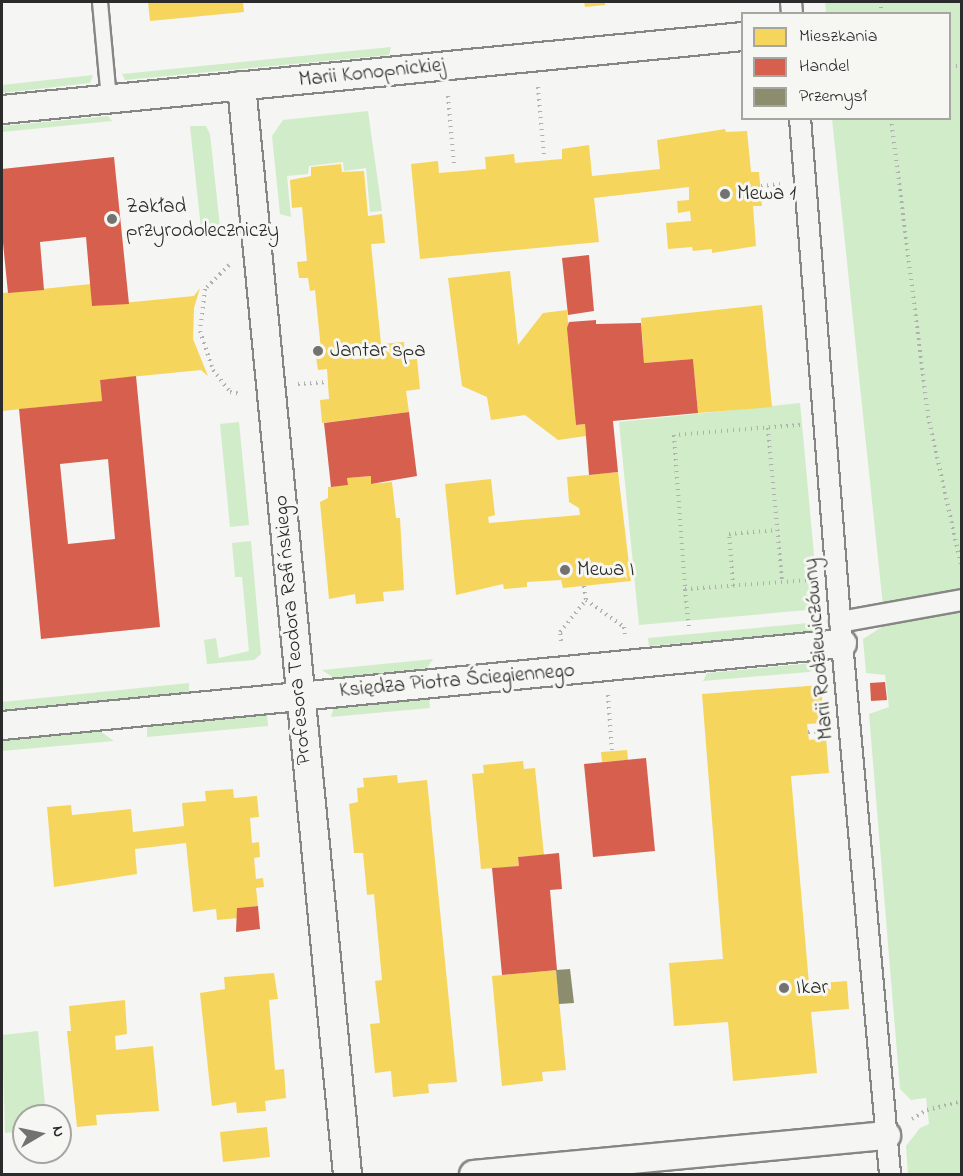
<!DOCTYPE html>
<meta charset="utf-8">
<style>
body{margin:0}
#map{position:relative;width:963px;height:1176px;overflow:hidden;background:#f5f5f3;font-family:"Indie Flower",sans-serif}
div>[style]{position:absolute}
.green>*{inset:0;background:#d1ecc9}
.homes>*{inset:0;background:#f6d55c}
.shops>*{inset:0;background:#d6604d}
.industry>*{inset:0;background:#8c8c6e}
.path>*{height:4px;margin-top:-2px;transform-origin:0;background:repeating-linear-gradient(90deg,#b0b0af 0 1.5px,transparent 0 6px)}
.roads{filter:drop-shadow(2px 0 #868685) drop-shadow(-2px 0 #868685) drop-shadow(0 2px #868685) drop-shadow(0 -2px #868685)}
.service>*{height:14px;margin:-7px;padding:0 7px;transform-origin:7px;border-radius:7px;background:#f5f5f3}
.pedestrian>*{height:20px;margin:-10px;padding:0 10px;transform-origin:10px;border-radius:10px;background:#f5f5f3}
.minor>*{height:27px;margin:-13.5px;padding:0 13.5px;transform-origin:13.5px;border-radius:13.5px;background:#f5f5f3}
.dots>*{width:16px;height:16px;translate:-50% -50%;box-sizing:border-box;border:3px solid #f6f6f2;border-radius:50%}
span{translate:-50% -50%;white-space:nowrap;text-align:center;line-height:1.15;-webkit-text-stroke:6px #f6f6f2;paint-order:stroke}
.street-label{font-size:21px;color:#2b2b2b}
.poi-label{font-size:21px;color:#2b2b2b}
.left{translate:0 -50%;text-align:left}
.frame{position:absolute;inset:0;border:3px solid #2b2b2b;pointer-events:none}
.legend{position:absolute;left:741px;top:12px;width:210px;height:108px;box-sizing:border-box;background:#f6f6f2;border:2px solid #a5a5a2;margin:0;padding:8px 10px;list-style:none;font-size:18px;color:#2b2b2b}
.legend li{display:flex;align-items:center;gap:12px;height:30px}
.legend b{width:30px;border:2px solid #a5a5a2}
.north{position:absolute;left:12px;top:1104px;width:60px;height:60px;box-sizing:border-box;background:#f6f6f2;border:2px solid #a5a5a2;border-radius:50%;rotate:81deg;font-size:16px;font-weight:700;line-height:24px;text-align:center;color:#2b2b2b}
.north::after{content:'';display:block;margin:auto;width:21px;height:27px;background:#727271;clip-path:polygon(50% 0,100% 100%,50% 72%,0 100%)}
</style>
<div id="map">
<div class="green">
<div style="clip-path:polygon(825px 2px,961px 2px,961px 1174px,908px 1174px,906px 1146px,920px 1128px,929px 1124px,926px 1098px,911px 1100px,900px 1089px,869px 714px,889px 707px,885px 675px,866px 673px,863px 639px,885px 625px,832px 119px,950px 118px,950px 14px,826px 13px)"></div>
<div style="clip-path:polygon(391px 47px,389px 55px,125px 80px,122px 74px)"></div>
<div style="clip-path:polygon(93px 75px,90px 83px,2px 93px,2px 85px)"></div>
<div style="clip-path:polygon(368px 111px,382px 211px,370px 212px,366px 168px,344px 171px,343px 162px,309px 166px,308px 174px,287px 176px,291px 217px,280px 214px,272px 136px,283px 120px)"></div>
<div style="clip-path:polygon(108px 116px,112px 121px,2px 132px,2px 126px)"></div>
<div style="clip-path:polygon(190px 126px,206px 126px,210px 134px,221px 236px,202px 238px)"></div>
<div style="clip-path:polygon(800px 403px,819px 609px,639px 625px,619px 422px)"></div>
<div style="clip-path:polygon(239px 422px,249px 525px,230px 527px,220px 424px)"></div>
<div style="clip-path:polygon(251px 541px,261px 654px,254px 660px,207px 664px,204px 640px,216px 638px,219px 658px,249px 651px,242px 577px,235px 577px,232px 543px)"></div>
<div style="clip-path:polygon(819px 622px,820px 632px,649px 646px,648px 638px)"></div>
<div style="clip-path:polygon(433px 659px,427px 668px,334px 678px,322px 670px)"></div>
<div style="clip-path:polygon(824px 662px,809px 672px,703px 681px,707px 673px)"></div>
<div style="clip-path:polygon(189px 683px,189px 692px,2px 710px,2px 702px)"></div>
<div style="clip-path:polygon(429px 698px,430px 708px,331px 717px,334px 707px)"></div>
<div style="clip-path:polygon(267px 714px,268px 726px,147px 737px,147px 726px)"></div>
<div style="clip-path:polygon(100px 731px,114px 741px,2px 751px,2px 741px)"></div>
<div style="clip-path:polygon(38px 1031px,46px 1116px,24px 1116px,24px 1131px,5px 1133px,2px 1035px)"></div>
</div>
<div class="homes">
<div style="clip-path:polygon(148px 2px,243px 2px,244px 12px,150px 21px)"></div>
<div style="clip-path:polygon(584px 2px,605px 2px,605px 5px,585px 7px)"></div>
<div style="clip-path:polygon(725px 129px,726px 132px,747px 131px,751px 172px,759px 172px,762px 206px,753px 206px,756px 246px,712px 253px,712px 249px,693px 251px,692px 247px,668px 249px,666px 223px,691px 221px,690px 211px,678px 213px,677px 201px,689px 200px,689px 187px,594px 198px,599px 242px,420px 259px,411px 164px,438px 161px,439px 173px,486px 169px,485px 157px,514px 154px,515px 163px,562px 159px,562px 149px,589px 145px,592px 176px,660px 169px,657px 140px)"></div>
<div style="clip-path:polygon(341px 164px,342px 172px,364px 171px,368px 216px,382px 214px,385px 243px,371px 244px,381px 344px,404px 342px,405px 360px,417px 359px,420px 389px,406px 391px,409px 412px,322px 423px,320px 400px,329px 399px,327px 369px,318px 370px,315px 351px,321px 350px,315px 290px,310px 291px,308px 278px,299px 278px,297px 262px,307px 261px,302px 207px,292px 208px,290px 180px,311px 176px,311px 167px)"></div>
<div style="clip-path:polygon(510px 271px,518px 345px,543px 313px,567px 310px,576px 425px,585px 424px,586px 436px,558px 440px,525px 415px,491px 420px,487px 397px,462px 386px,448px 278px)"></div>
<div style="clip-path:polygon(91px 284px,92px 306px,194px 296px,200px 288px,194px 308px,193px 339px,208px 376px,201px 370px,100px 380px,102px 401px,2px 411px,2px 293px)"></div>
<div style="clip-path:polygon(762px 305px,772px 407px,698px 413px,693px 359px,644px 363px,641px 318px)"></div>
<div style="clip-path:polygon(618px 472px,631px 581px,563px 588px,561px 580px,527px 582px,527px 587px,504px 589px,503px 584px,456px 595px,445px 484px,491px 479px,495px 515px,488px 517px,489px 523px,580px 515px,579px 508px,569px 502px,567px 477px)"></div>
<div style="clip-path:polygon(371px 476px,371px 484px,392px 482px,396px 518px,400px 518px,404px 590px,383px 592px,384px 601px,356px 604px,355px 594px,329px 599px,320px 502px,328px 498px,328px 487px,348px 485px,347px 478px)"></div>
<div style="clip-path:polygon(821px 685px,824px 723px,807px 724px,809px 740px,826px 738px,829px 773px,791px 776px,809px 984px,847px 981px,849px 1009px,811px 1012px,817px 1073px,733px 1081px,728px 1022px,674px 1026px,669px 963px,723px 959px,702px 694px)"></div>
<div style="clip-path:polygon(627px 750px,628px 760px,602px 762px,601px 752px)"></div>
<div style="clip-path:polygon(523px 761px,524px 769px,535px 768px,544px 855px,518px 857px,519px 866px,481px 869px,472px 774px,484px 773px,483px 765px)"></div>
<div style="clip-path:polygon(397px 775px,398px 783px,427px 780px,457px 1082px,428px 1084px,429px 1093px,393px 1097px,391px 1071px,375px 1073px,370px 1024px,380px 1023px,375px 981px,382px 980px,374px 894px,367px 895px,363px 853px,354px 853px,349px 804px,358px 802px,357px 788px,364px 787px,363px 778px)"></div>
<div style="clip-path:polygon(233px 789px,234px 798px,257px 796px,259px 817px,250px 818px,252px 843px,259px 842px,260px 857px,254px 858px,256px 879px,263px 878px,264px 887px,256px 888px,258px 906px,237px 908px,238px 918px,217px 920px,216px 909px,193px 912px,186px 843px,135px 849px,137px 874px,54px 887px,47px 807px,71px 805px,72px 815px,131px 809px,133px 832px,184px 826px,182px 803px,206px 801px,205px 791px)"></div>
<div style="clip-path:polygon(556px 970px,566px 1070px,542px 1072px,543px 1081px,502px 1086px,492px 976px)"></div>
<div style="clip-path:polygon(274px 973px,278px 999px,269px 1000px,275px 1070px,284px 1069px,286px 1098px,265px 1101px,266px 1111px,237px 1113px,236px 1102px,212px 1106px,200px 993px,225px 989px,224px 977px)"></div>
<div style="clip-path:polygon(125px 1000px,127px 1034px,115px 1036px,116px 1050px,153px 1046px,159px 1111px,96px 1115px,97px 1125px,77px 1127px,67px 1031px,71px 1031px,69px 1006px)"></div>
<div style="clip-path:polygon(267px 1127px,270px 1157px,223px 1162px,220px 1132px)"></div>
</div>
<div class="shops">
<div style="clip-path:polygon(114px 157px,129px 304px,92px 306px,86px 237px,40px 242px,44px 290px,8px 293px,2px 233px,2px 169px)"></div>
<div style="clip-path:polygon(589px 255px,594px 311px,568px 315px,562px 258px)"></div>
<div style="clip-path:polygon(596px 320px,596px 324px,641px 323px,644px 363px,693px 359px,698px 413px,613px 421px,618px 472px,589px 475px,585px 424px,576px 425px,567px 328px,569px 322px)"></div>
<div style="clip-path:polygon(evenodd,136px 376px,160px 627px,41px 639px,19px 409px,102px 401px,100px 380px,136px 376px,108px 459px,115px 539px,68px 544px,60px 464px,108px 459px)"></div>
<div style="clip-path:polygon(409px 412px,417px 476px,371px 484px,371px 476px,347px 478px,348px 485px,331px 487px,324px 423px)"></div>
<div style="clip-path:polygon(885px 682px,887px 700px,871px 701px,870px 683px)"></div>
<div style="clip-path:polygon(646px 758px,655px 851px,593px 857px,584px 764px)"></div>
<div style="clip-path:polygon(559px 853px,562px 889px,550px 890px,557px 970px,502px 975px,492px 868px,519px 866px,518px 857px)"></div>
<div style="clip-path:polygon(258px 906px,260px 929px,236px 932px,237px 908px)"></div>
</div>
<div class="industry">
<div style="clip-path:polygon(570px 969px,574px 1003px,559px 1004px,556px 970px)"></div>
</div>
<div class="path">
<div style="left:881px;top:14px;width:12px;rotate:-90deg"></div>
<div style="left:950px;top:66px;width:12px"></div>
<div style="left:538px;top:87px;width:69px;rotate:85deg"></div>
<div style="left:448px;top:96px;width:69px;rotate:85deg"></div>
<div style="left:891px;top:118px;width:300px;rotate:82.9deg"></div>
<div style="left:928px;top:416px;width:157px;rotate:77.5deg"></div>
<div style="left:761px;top:186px;width:19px;rotate:-6deg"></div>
<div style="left:229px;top:265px;width:34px;rotate:135deg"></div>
<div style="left:205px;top:289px;width:42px;rotate:96.8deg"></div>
<div style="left:200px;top:331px;width:41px;rotate:71.6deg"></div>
<div style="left:213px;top:370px;width:28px;rotate:52deg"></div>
<div style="left:230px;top:392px;width:11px;rotate:10deg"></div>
<div style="left:298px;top:384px;width:30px;rotate:-4deg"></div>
<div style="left:800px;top:425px;width:126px;rotate:175.5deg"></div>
<div style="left:674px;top:435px;width:154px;rotate:85.9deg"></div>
<div style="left:685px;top:589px;width:125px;rotate:-4.1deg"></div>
<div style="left:768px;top:428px;width:155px;rotate:84.8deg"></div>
<div style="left:584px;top:586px;width:14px;rotate:82deg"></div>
<div style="left:733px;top:586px;width:52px;rotate:-94.4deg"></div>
<div style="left:729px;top:534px;width:48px;rotate:-4.8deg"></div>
<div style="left:685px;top:589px;width:39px;rotate:84deg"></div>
<div style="left:561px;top:641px;width:9px;rotate:-96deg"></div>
<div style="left:560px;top:632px;width:41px;rotate:-50.9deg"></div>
<div style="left:586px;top:600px;width:47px;rotate:35.4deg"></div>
<div style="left:624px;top:627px;width:7px;rotate:82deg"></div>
<div style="left:608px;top:695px;width:56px;rotate:85.9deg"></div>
<div style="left:808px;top:732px;width:17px;rotate:-3deg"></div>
<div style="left:912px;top:1119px;width:17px;rotate:-31deg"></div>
<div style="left:927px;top:1110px;width:36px;rotate:-14deg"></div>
</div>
<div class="roads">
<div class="service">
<div style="left:100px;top:2px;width:97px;rotate:84.7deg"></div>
</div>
<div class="pedestrian">
<div style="left:791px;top:2px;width:12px;rotate:85deg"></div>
<div style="left:800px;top:118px;width:527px;rotate:85.43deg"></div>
<div style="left:842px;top:643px;width:533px;rotate:84.83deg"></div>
<div style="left:840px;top:622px;width:124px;rotate:-10.2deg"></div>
</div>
<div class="minor">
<div style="left:241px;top:85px;width:1094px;rotate:84.44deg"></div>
<div style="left:2px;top:109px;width:744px;rotate:-5.63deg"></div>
<div style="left:2px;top:725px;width:844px;rotate:-5.58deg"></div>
<div style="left:473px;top:1174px;width:415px;rotate:-5.4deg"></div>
</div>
</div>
<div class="dots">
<div style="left:725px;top:194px;background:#727271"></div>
<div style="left:112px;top:219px;background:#727271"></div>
<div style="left:318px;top:351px;background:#727271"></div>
<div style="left:565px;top:570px;background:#727271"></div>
<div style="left:784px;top:988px;background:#727271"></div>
</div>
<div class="street-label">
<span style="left:372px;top:73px;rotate:-6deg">Marii Konopnickiej</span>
<span style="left:293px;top:630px;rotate:-95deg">Profesora Teodora Rafińskiego</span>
<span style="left:819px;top:649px;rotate:-95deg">Marii Rodziewiczówny</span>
<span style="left:457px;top:681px;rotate:-5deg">Księdza Piotra Ściegiennego</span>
</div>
<div class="poi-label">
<span class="left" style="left:737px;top:194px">Mewa 1</span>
<span class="left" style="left:126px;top:219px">Zakład<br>przyrodoleczniczy</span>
<span class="left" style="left:330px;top:351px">Jantar spa</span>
<span class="left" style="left:577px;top:570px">Mewa I</span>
<span class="left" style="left:796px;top:988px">Ikar</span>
</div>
<div class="frame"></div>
<ul class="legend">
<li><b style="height:16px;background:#f6d55c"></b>Mieszkania</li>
<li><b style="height:16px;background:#d6604d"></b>Handel</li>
<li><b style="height:16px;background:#8c8c6e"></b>Przemysł</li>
</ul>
<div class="north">N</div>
</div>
